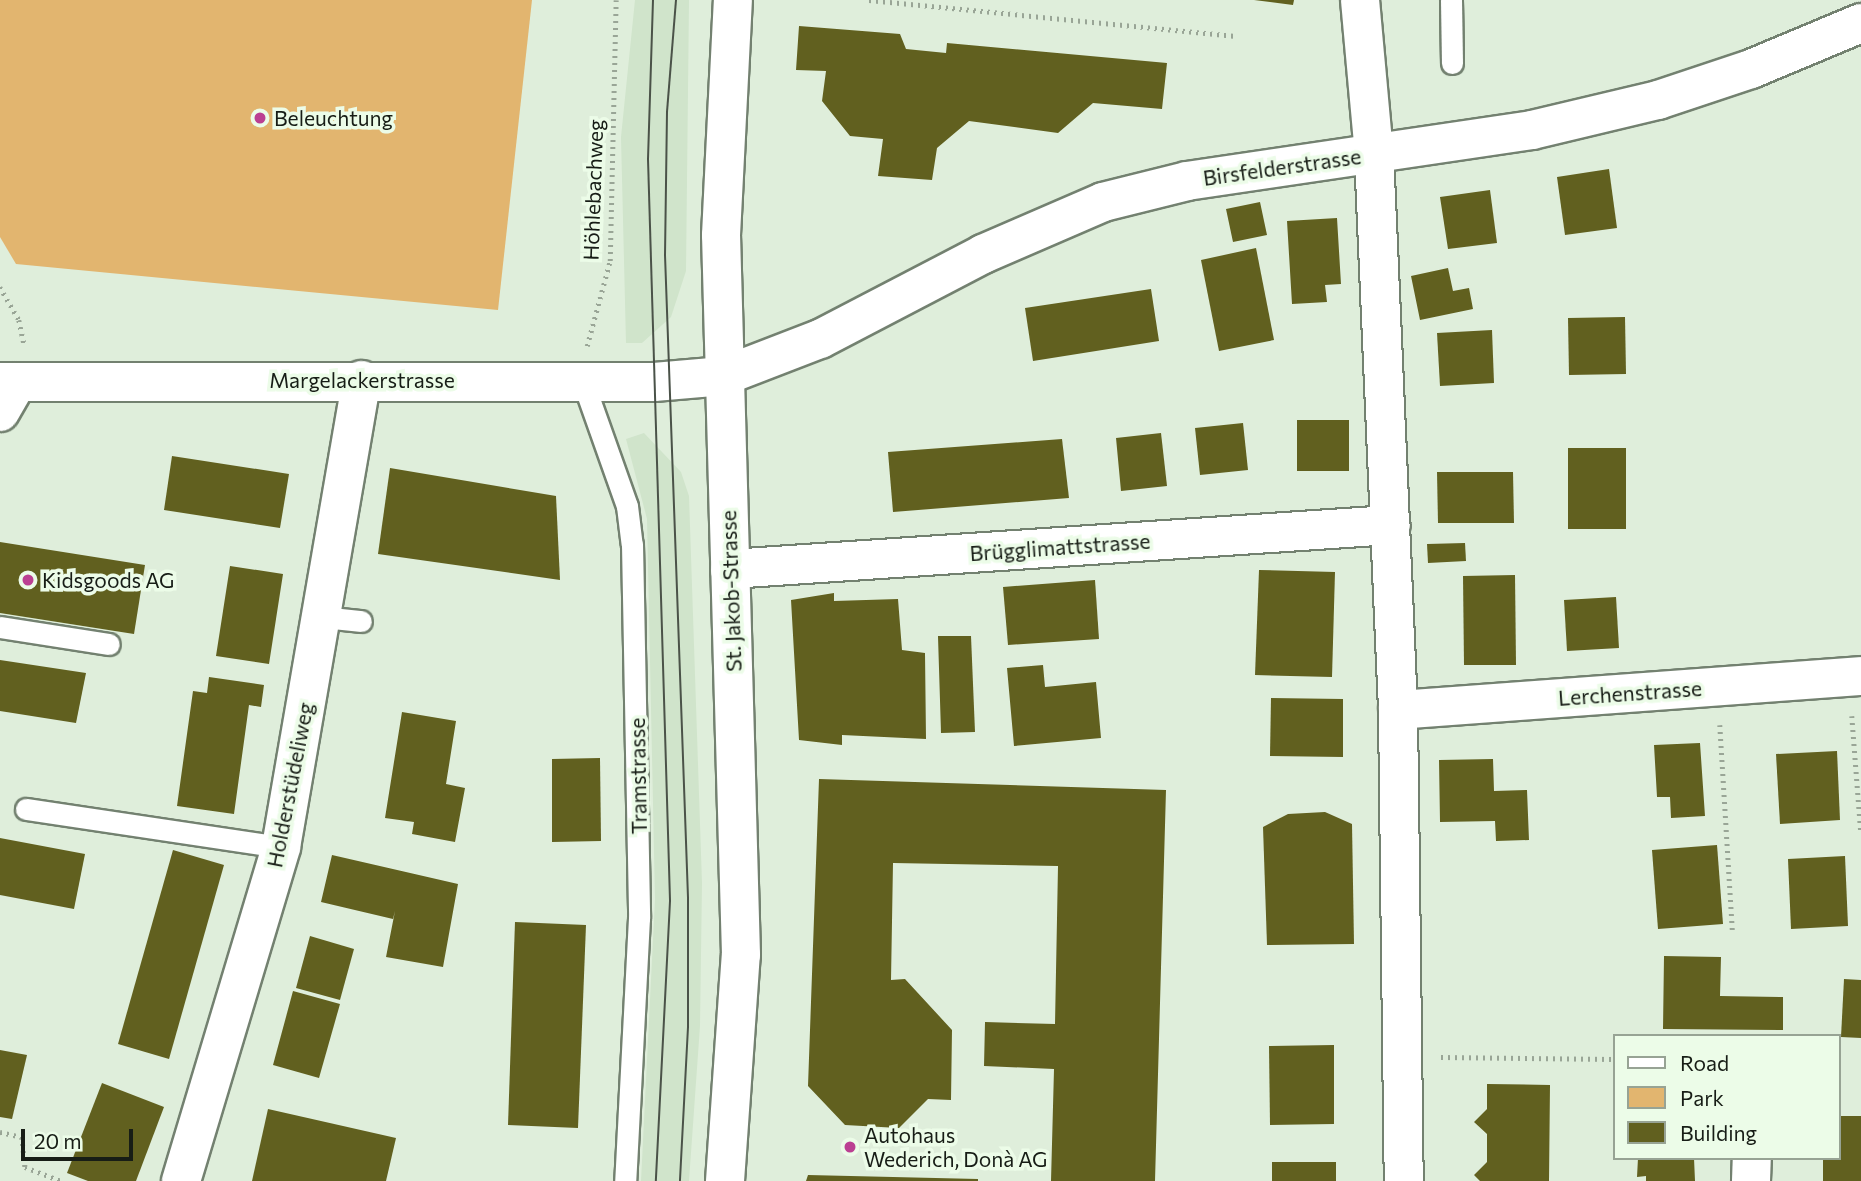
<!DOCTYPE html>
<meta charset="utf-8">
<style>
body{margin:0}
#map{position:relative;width:1861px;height:1181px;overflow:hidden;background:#dfeedb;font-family:Commissioner,sans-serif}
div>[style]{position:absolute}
.built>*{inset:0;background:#d0e4cb}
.green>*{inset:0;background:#e2b56f}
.building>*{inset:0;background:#61601f}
.path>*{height:4.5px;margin-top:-2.25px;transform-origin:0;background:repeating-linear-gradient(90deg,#99a596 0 2px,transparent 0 7px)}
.roads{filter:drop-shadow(2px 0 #738170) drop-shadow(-2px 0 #738170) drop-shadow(0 2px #738170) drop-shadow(0 -2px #738170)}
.lane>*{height:21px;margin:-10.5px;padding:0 10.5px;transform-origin:10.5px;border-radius:10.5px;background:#fff}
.street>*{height:38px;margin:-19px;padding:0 19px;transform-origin:19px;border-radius:19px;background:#fff}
.secondary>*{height:38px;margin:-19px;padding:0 19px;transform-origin:19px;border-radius:19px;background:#fff}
.primary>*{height:38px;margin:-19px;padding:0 19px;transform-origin:19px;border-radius:19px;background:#fff}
.tram>*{height:2px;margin:-1px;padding:0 1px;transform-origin:1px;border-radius:1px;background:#4a5248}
.dots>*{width:19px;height:19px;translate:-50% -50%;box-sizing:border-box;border:4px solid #ecfce8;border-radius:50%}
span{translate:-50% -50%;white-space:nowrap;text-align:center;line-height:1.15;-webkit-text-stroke:7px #ecfce8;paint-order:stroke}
.poi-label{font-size:21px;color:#171d16}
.left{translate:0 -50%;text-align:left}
.street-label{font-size:21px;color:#171d16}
.legend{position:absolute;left:1613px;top:1034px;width:228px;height:126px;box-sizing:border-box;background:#ecfce8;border:2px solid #97a394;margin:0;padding:9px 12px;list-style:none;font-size:21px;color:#171d16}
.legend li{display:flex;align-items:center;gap:14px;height:35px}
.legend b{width:35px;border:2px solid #97a394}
.scale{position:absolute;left:21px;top:1129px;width:112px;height:32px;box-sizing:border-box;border:4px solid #171d16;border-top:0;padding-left:9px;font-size:21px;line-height:24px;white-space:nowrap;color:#171d16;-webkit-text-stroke:5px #ecfce8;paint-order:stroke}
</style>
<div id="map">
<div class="built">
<div style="clip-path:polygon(635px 0,689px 0,686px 271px,671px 317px,642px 343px,626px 343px,621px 137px)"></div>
<div style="clip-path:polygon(644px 433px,681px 472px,689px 496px,702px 883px,700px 1026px,689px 1181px,641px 1181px,655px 899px,647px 519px,626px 439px)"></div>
</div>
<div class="green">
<div style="clip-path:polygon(0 0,532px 0,498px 310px,16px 264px,0 237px)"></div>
</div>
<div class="building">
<div style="clip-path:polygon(1254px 0,1294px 0,1293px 5px)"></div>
<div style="clip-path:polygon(799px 26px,900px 34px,906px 49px,946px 53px,947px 43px,1167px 63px,1162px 109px,1093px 103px,1058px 133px,969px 121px,937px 148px,932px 180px,878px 176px,883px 139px,850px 136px,822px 101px,826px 71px,796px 70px)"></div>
<div style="clip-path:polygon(1609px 169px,1617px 228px,1565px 235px,1557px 177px)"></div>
<div style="clip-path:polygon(1490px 190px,1497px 243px,1448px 249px,1440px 197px)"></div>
<div style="clip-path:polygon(1260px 202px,1267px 235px,1233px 242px,1226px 209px)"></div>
<div style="clip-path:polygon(1337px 218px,1341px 284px,1325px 285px,1327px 302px,1292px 304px,1287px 221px)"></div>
<div style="clip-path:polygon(1256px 248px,1274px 340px,1219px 351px,1201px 260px)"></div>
<div style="clip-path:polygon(1448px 268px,1453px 291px,1469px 288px,1473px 309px,1420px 320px,1411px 276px)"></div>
<div style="clip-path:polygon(1151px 289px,1159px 341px,1033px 361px,1025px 308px)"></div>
<div style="clip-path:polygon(1625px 317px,1626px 374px,1569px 375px,1568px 318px)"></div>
<div style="clip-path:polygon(1492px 330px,1494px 383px,1440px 386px,1437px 333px)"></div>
<div style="clip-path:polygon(1297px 420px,1349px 420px,1349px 471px,1297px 471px)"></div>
<div style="clip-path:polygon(1243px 423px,1248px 470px,1200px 475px,1195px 428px)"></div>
<div style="clip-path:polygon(1161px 433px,1167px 486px,1121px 491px,1116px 438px)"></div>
<div style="clip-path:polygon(1062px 439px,1069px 498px,893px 512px,888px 452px)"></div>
<div style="clip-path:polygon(1568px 448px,1626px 448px,1626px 529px,1568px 529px)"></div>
<div style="clip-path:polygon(172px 456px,289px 474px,280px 528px,164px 510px)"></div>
<div style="clip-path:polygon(390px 468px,556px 496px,560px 580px,378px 554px)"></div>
<div style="clip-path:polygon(1437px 472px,1513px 472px,1514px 523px,1438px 523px)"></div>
<div style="clip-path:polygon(0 542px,145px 565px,134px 634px,0 613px)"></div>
<div style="clip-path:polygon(1465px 543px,1466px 561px,1428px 563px,1427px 544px)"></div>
<div style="clip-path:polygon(230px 566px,283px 574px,269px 664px,216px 656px)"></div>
<div style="clip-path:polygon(1259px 570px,1335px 572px,1332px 677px,1255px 675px)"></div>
<div style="clip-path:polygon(1515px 575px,1516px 665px,1464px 665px,1463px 576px)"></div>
<div style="clip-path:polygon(1095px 580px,1099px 639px,1008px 645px,1003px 587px)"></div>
<div style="clip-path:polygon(834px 593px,834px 601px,898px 599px,902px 650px,925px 653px,926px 739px,842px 735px,842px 745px,799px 740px,791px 600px)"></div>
<div style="clip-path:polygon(1616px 597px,1619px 648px,1567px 651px,1564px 600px)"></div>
<div style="clip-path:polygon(938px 636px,971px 636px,975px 732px,941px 733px)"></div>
<div style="clip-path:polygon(0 660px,86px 673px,76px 723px,0 711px)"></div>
<div style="clip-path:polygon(1043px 665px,1045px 687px,1096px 682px,1101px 738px,1014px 746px,1007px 668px)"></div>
<div style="clip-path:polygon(209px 677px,264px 685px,261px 707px,249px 705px,234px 814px,177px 806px,193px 691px,207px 693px)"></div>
<div style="clip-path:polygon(1271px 698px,1343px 699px,1343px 757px,1270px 756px)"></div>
<div style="clip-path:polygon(402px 712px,456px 721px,446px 784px,465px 788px,455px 842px,412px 834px,414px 822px,385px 818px)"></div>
<div style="clip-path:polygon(1700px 743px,1705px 816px,1671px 818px,1670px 797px,1657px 797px,1654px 745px)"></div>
<div style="clip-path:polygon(1837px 751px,1840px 820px,1780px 824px,1776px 754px)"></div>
<div style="clip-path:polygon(600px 758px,601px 841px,552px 842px,552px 759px)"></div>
<div style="clip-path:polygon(1493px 759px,1494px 791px,1527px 790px,1529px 840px,1496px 841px,1495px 821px,1440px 822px,1439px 760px)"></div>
<div style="clip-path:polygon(819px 779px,1166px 790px,1155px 1181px,1051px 1181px,1054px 1069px,984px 1066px,985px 1022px,1055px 1024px,1058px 866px,893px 863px,891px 980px,905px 979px,952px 1030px,951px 1100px,928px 1099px,899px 1128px,845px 1125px,808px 1086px)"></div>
<div style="clip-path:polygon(1325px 812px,1352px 824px,1354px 944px,1267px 945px,1263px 827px,1288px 814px)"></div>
<div style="clip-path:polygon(0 838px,85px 854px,74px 909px,0 895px)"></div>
<div style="clip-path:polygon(1717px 845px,1723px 924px,1658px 929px,1652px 850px)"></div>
<div style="clip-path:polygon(173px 850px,224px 865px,169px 1059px,118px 1044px)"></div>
<div style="clip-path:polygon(332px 855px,458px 884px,443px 967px,386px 957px,395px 911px,393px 919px,321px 902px)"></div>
<div style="clip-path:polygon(1845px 856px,1848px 926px,1791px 929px,1788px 859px)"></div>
<div style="clip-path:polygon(515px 922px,586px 925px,578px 1128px,508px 1125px)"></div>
<div style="clip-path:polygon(310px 936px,354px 949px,340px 1000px,296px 988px)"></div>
<div style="clip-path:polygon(1664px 956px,1721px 957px,1720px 996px,1783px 997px,1783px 1030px,1663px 1029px)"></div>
<div style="clip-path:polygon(1844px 979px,1861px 980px,1861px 1038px,1841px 1037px)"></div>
<div style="clip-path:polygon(293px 991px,340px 1004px,319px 1078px,273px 1065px)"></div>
<div style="clip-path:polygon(1334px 1045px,1334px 1124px,1270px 1125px,1269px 1046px)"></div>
<div style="clip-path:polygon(0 1050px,27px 1055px,12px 1119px,0 1117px)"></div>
<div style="clip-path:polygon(102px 1083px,164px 1107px,136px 1181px,88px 1181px,67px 1173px)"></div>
<div style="clip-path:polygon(1487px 1084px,1550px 1085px,1549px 1181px,1480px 1181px,1474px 1175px,1487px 1162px,1487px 1134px,1474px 1122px,1487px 1109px)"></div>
<div style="clip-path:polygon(268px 1109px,396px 1138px,386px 1181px,252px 1181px)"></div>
<div style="clip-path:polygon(1838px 1116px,1861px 1116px,1861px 1181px,1823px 1181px,1823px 1158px,1838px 1158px)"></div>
<div style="clip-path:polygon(1638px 1158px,1694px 1158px,1695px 1181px,1646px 1181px,1646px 1176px,1637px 1177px)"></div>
<div style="clip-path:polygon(1272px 1162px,1336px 1162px,1336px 1181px,1272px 1181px)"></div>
<div style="clip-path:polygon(808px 1175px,978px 1179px,978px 1181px,806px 1181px)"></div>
</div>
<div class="path">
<div style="left:869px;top:0;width:366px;rotate:5.6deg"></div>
<div style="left:0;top:287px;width:38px;rotate:60deg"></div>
<div style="left:19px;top:320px;width:24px;rotate:78deg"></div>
<div style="left:587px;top:346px;width:88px;rotate:-74.9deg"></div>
<div style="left:610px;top:261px;width:261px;rotate:-88.7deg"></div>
<div style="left:1852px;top:716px;width:118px;rotate:85.6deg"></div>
<div style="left:1720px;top:725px;width:210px;rotate:86.5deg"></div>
<div style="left:1441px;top:1057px;width:173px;rotate:0.7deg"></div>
<div style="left:0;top:1132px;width:23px;rotate:13deg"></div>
<div style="left:22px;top:1137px;width:30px;rotate:84deg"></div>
<div style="left:25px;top:1167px;width:40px;rotate:21deg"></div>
</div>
<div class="roads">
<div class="lane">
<div style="left:1451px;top:0;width:63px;rotate:89.1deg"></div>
<div style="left:582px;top:379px;width:135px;rotate:70.5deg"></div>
<div style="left:627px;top:506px;width:38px;rotate:83deg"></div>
<div style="left:632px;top:544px;width:374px;rotate:88.9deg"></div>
<div style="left:639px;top:918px;width:263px;rotate:93deg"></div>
<div style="left:322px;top:617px;width:39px;rotate:6deg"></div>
<div style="left:0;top:627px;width:110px;rotate:8.9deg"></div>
<div style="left:26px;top:809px;width:258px;rotate:8.5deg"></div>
</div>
<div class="street">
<div style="left:1360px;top:0;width:154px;rotate:84.8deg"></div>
<div style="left:1374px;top:153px;width:558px;rotate:87.53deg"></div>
<div style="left:1398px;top:710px;width:471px;rotate:89.3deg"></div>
<div style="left:0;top:412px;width:34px;rotate:-60deg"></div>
<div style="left:730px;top:569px;width:662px;rotate:-3.81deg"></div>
<div style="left:1398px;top:710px;width:464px;rotate:-4.2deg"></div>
<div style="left:181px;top:1181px;width:349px;rotate:-73.3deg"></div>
<div style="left:281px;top:847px;width:474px;rotate:-80.2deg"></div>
<div style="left:1751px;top:1181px;width:23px;rotate:-88deg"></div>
</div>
<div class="secondary">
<div style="left:0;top:382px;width:654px"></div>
<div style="left:654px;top:382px;width:70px;rotate:-4.9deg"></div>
<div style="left:724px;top:376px;width:103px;rotate:-21.1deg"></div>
<div style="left:820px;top:339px;width:184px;rotate:-27.5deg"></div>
<div style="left:983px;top:254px;width:131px;rotate:-23.4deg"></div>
<div style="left:1103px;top:202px;width:87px;rotate:-14deg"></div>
<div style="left:1187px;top:181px;width:349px;rotate:-8.4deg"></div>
<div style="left:1532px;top:130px;width:130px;rotate:-13.4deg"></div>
<div style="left:1658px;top:100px;width:98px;rotate:-18.4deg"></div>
<div style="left:1751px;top:69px;width:119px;rotate:-22.7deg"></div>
</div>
<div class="primary">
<div style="left:725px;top:1181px;width:227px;rotate:-86deg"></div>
<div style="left:741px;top:955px;width:720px;rotate:-91.59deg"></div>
<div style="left:721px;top:235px;width:235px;rotate:-87.1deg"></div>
</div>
</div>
<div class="tram">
<div style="left:653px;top:0;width:159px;rotate:91.8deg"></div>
<div style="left:648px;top:159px;width:742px;rotate:88.3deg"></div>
<div style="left:670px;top:901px;width:280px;rotate:92.9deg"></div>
<div style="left:676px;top:0;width:112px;rotate:94.6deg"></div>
<div style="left:667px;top:112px;width:143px;rotate:90.8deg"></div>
<div style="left:665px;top:255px;width:644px;rotate:87.95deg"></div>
<div style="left:688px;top:899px;width:128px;rotate:90deg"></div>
<div style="left:688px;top:1027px;width:154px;rotate:93deg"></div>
</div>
<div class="dots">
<div style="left:260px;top:118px;background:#bb4092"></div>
<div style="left:28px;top:580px;background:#bb4092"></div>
<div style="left:850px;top:1147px;background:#bb4092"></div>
</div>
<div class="poi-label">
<span class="left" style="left:274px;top:118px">Beleuchtung</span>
<span class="left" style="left:42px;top:580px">Kidsgoods AG</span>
<span class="left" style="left:864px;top:1147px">Autohaus<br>Wederich, Donà AG</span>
</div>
<div class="street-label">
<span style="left:1282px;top:167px;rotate:-8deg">Birsfelderstrasse</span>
<span style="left:593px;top:190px;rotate:-88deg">Höhlebachweg</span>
<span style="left:362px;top:380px">Margelackerstrasse</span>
<span style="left:1060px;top:547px;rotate:-4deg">Brügglimattstrasse</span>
<span style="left:731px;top:591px;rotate:-92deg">St. Jakob-Strasse</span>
<span style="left:1630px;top:693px;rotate:-4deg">Lerchenstrasse</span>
<span style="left:638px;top:776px;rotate:-91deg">Tramstrasse</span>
<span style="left:290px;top:785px;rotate:-79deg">Holderstüdeliweg</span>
</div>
<ul class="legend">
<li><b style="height:9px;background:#fff"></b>Road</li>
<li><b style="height:19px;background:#e2b56f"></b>Park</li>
<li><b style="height:19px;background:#61601f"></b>Building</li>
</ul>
<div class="scale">20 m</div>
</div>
